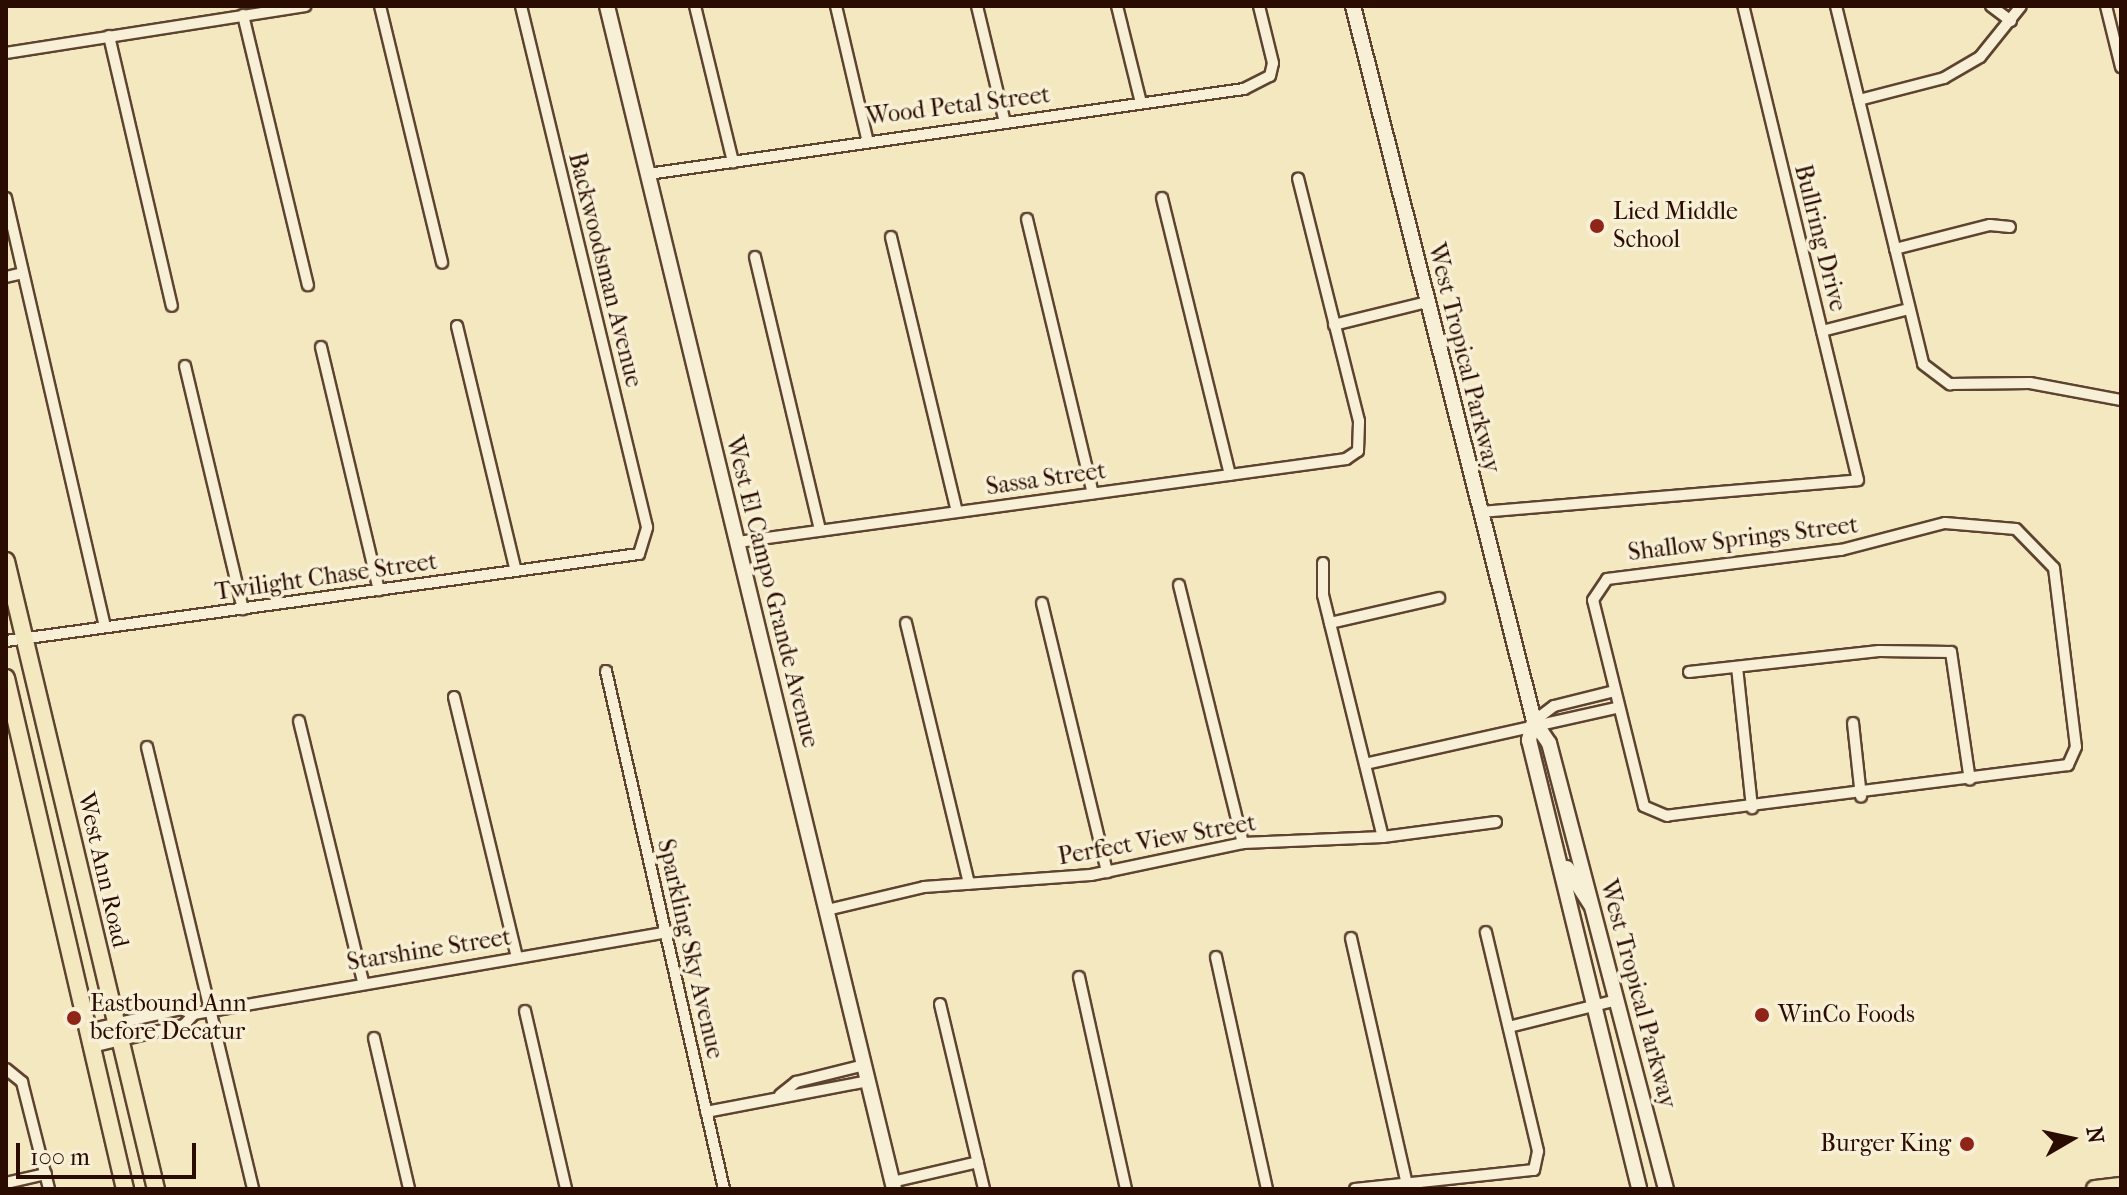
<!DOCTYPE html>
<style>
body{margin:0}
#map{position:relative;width:2127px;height:1195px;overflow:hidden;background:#f4e8c0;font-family:"IM FELL French Canon",serif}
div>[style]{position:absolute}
.roads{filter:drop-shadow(2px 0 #5d4330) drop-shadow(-2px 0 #5d4330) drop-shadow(0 2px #5d4330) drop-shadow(0 -2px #5d4330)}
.street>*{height:10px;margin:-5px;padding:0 5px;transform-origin:5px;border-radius:5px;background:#f8f0d6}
.secondary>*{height:14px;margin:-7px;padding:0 7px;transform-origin:7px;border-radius:7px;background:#f8f0d6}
.primary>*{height:16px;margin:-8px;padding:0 8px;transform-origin:8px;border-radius:8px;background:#f4e8c0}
.dots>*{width:22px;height:22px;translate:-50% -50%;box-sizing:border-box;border:4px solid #f8f0d6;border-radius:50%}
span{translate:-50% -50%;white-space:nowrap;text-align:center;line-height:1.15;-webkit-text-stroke:7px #f8f0d6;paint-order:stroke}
.street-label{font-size:24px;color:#2b0c00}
.poi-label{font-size:24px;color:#2b0c00}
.left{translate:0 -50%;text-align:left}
.right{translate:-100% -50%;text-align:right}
.frame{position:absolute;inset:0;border:8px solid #2b0c00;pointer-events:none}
.north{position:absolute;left:2031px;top:1099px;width:80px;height:80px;-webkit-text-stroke:6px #f8f0d6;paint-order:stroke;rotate:81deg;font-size:22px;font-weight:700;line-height:32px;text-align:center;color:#2b0c00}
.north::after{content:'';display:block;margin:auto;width:28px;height:36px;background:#2b0c00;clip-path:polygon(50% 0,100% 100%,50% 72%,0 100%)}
.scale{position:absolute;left:16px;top:1143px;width:180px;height:36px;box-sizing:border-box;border:4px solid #2b0c00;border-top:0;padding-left:10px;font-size:24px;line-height:28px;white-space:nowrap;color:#2b0c00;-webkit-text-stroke:6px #f8f0d6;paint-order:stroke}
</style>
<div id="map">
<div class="roads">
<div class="street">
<div style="left:380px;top:6px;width:264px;rotate:76.4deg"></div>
<div style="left:695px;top:6px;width:161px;rotate:76.3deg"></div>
<div style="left:836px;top:6px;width:136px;rotate:76.8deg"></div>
<div style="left:977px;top:6px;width:120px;rotate:76.5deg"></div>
<div style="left:1117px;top:6px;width:96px;rotate:76.1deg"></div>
<div style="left:1836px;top:6px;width:368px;rotate:76.3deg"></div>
<div style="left:1923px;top:364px;width:34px;rotate:37deg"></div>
<div style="left:1950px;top:384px;width:80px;rotate:-0.7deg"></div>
<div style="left:2030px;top:383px;width:93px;rotate:10.6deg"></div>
<div style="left:1991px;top:6px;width:25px;rotate:37deg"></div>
<div style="left:2106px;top:6px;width:63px;rotate:76.2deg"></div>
<div style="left:243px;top:15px;width:278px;rotate:76.5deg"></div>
<div style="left:109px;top:36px;width:277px;rotate:76.9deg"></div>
<div style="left:6px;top:53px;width:303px;rotate:-8.9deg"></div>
<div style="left:1859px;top:100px;width:88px;rotate:-14.5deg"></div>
<div style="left:1944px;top:78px;width:42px;rotate:-30.3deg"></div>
<div style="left:1980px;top:57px;width:65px;rotate:-51.2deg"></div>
<div style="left:648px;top:174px;width:602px;rotate:-8.12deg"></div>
<div style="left:1244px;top:89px;width:29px;rotate:-27deg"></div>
<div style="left:1270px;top:76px;width:13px;rotate:-77deg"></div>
<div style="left:1273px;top:63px;width:59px;rotate:-103.8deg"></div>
<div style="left:6px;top:198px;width:440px;rotate:77deg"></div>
<div style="left:1162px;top:198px;width:285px;rotate:76.2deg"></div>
<div style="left:1027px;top:219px;width:282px;rotate:76.5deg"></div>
<div style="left:891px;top:237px;width:282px;rotate:76.5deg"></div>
<div style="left:1895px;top:249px;width:98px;rotate:-14.2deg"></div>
<div style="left:1990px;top:225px;width:20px;rotate:6deg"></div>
<div style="left:755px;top:257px;width:281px;rotate:76.6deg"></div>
<div style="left:6px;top:277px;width:17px;rotate:-13deg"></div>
<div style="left:1334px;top:325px;width:96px;rotate:-13.9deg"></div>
<div style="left:457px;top:326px;width:252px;rotate:76.5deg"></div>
<div style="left:1822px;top:331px;width:90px;rotate:-14.2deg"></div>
<div style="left:321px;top:347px;width:250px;rotate:76.6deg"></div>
<div style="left:185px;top:366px;width:250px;rotate:76.6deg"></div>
<div style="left:1480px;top:512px;width:379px;rotate:-4.8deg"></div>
<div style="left:1858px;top:480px;width:488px;rotate:-103.6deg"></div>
<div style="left:1945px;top:523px;width:71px;rotate:4.8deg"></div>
<div style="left:2016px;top:529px;width:54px;rotate:45.7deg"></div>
<div style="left:2054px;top:568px;width:180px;rotate:83deg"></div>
<div style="left:2076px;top:747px;width:20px;rotate:114deg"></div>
<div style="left:2068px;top:765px;width:404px;rotate:172.8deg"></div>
<div style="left:1667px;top:816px;width:25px;rotate:-157deg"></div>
<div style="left:1644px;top:806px;width:212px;rotate:-103.9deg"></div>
<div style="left:1593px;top:600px;width:25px;rotate:-56deg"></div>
<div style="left:1607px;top:579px;width:236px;rotate:-7.1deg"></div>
<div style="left:1841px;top:550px;width:107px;rotate:-14.6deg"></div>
<div style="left:738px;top:542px;width:614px;rotate:-7.77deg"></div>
<div style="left:1346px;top:459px;width:14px;rotate:-34deg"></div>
<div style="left:1358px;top:451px;width:30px;rotate:-88deg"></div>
<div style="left:1359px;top:421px;width:250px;rotate:-104.1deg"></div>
<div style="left:1323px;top:563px;width:32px;rotate:90deg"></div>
<div style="left:1323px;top:595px;width:249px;rotate:76.1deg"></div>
<div style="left:1179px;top:585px;width:266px;rotate:76.1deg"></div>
<div style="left:1042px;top:603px;width:277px;rotate:76.4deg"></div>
<div style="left:906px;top:623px;width:268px;rotate:76.4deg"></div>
<div style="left:1330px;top:623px;width:112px;rotate:-12.9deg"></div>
<div style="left:6px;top:641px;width:639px;rotate:-7.83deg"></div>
<div style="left:639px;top:554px;width:28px;rotate:-73deg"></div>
<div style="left:647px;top:527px;width:536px;rotate:-103.6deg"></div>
<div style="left:1737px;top:667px;width:142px;rotate:83.9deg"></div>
<div style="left:606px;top:671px;width:531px;rotate:77.17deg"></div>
<div style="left:1689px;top:672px;width:191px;rotate:-6.3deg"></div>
<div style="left:1879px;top:651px;width:72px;rotate:0.8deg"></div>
<div style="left:1951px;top:652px;width:129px;rotate:81.6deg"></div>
<div style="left:454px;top:697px;width:268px;rotate:76.4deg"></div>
<div style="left:299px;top:721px;width:268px;rotate:76.2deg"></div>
<div style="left:1534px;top:721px;width:25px;rotate:-37deg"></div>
<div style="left:1554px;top:706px;width:63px;rotate:-13.8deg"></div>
<div style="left:1853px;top:723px;width:74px;rotate:83.8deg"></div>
<div style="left:147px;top:747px;width:455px;rotate:76.5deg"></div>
<div style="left:1365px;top:764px;width:260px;rotate:-12.6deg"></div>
<div style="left:827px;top:910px;width:100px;rotate:-13.3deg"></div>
<div style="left:924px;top:887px;width:167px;rotate:-4.1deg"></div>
<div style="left:1091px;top:875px;width:155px;rotate:-11.9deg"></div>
<div style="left:1243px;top:843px;width:140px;rotate:-2.5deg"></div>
<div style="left:1383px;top:837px;width:114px;rotate:-7.6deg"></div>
<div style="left:1351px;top:938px;width:253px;rotate:77.2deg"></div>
<div style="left:1216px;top:957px;width:238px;rotate:77.6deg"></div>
<div style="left:1079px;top:977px;width:217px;rotate:77.5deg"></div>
<div style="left:940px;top:1004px;width:190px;rotate:76.6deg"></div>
<div style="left:525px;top:1011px;width:183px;rotate:77deg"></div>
<div style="left:1509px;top:1027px;width:111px;rotate:-14deg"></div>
<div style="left:88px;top:1030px;width:95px;rotate:-12.7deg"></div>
<div style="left:181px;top:1009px;width:14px;rotate:21deg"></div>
<div style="left:194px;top:1014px;width:483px;rotate:-9.8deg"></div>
<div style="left:374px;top:1038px;width:155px;rotate:76.9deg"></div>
<div style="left:92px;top:1047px;width:95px;rotate:-13.4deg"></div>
<div style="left:184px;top:1025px;width:15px;rotate:-48deg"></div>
<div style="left:6px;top:1069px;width:21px;rotate:39deg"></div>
<div style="left:22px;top:1082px;width:110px;rotate:75.8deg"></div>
<div style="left:780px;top:1095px;width:21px;rotate:-39deg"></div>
<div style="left:796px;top:1082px;width:70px;rotate:-14deg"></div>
<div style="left:706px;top:1112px;width:165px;rotate:-10.8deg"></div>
<div style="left:892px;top:1182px;width:88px;rotate:-13.1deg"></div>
<div style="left:6px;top:1183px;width:41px;rotate:-12.7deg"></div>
<div style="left:1355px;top:1189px;width:180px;rotate:-6.1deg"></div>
<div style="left:1534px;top:1170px;width:19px;rotate:-78deg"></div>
<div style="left:1538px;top:1151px;width:225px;rotate:-103.4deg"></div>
</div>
<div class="secondary">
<div style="left:607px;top:6px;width:1217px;rotate:76.36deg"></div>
<div style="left:1353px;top:6px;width:738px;rotate:75.79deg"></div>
<div style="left:1534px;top:721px;width:27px;rotate:56deg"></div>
<div style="left:1549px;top:743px;width:461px;rotate:75.3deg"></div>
<div style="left:1534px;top:721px;width:20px;rotate:105deg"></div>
<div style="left:1529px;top:740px;width:462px;rotate:76.2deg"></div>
<div style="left:1567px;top:868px;width:44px;rotate:57deg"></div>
</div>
<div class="primary">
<div style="left:6px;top:561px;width:646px;rotate:76.57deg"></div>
<div style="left:6px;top:678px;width:525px;rotate:76.89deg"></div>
<div style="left:2095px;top:1189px;width:26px;rotate:-7deg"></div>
</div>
</div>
<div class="dots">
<div style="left:1597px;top:226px;background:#8f2418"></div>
<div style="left:1762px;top:1015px;background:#8f2418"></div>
<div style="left:74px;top:1018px;background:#8f2418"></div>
<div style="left:1967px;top:1144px;background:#8f2418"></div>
</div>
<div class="street-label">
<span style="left:958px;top:106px;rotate:-7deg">Wood Petal Street</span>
<span style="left:1820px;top:238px;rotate:76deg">Bullring Drive</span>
<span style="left:605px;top:270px;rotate:76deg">Backwoodsman Avenue</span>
<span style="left:1464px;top:358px;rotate:76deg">West Tropical Parkway</span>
<span style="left:1046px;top:479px;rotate:-8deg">Sassa Street</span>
<span style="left:1743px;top:539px;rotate:-7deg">Shallow Springs Street</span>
<span style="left:326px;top:577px;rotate:-8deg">Twilight Chase Street</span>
<span style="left:772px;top:592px;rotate:76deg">West El Campo Grande Avenue</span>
<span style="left:1157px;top:840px;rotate:-10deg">Perfect View Street</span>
<span style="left:103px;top:870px;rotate:77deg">West Ann Road</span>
<span style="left:690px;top:949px;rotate:77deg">Sparkling Sky Avenue</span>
<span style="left:429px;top:950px;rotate:-9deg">Starshine Street</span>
<span style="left:1638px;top:994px;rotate:75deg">West Tropical Parkway</span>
</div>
<div class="poi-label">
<span class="left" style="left:1613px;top:226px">Lied Middle<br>School</span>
<span class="left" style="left:90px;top:1018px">Eastbound Ann<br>before Decatur</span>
<span class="left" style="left:1778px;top:1015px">WinCo Foods</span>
<span class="right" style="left:1951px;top:1144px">Burger King</span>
</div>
<div class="frame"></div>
<div class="north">N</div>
<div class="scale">100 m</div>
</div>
